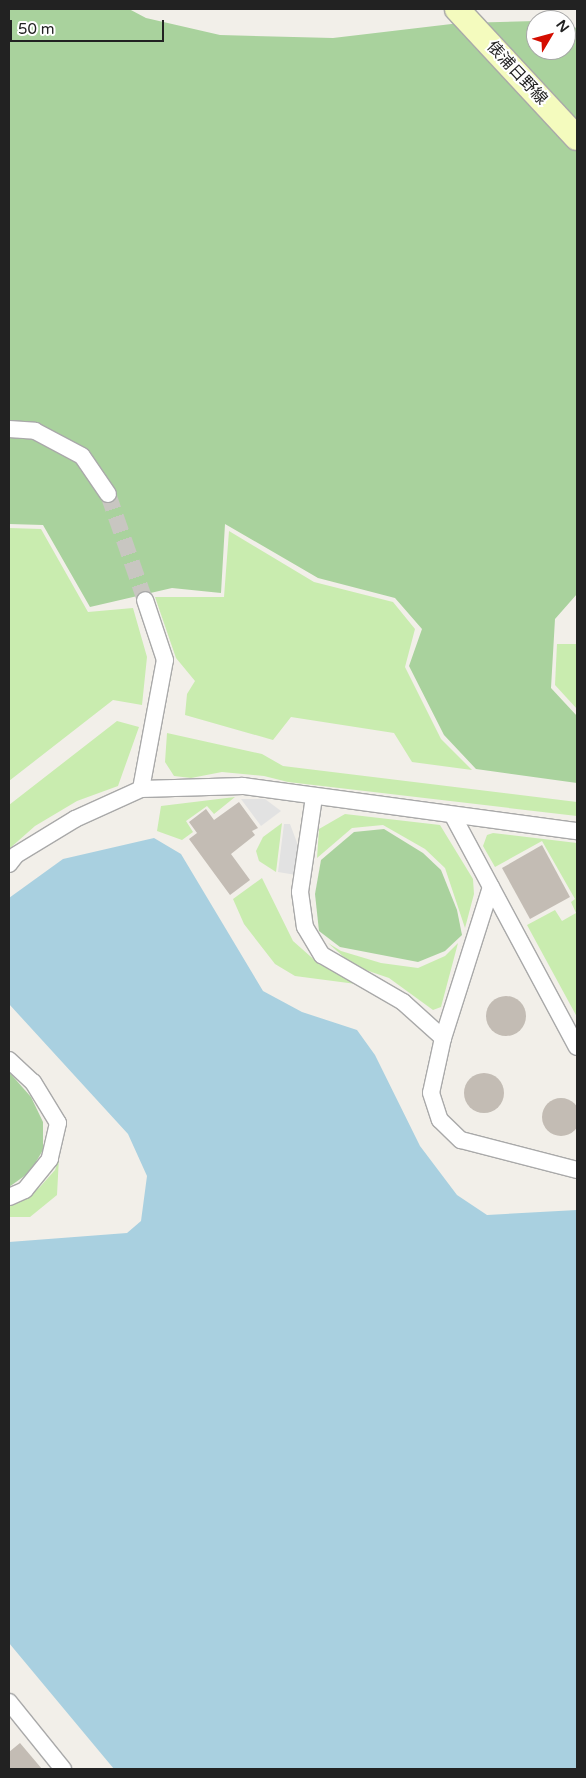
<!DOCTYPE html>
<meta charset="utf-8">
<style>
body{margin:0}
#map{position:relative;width:586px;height:1778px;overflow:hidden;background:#f2efe9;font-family:"Varela Round","Noto Sans JP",sans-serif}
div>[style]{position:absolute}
.grass>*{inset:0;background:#c9ecaf}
.forest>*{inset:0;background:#a9d29d}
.parking>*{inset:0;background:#e2e2e2}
.water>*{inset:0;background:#a9d0e0}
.building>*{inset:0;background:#c3bcb4}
.round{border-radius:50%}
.minor-tunnel>*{height:16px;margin-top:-8px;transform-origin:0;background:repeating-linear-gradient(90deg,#c8c6c1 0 16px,transparent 0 24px)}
.roads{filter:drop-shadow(1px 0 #a9a9a9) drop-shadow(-1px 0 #a9a9a9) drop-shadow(0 1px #a9a9a9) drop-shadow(0 -1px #a9a9a9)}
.minor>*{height:16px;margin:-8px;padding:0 8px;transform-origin:8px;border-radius:8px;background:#fff}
.secondary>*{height:24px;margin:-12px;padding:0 12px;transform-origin:12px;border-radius:12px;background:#f4fbbe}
span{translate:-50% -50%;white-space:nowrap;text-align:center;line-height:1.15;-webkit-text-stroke:4px #fff;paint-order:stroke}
.street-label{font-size:16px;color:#222}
.frame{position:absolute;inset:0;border:10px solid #222;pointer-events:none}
.north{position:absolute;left:526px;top:10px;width:50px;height:50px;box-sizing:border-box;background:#fff;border:1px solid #a7a7a7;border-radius:50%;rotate:53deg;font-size:14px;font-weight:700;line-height:20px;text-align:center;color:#222}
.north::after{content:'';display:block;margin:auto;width:18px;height:22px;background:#d40d00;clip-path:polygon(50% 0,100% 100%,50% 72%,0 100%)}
.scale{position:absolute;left:10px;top:20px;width:154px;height:22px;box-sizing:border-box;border:2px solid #222;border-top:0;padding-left:6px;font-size:15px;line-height:18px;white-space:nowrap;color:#222;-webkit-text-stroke:4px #fff;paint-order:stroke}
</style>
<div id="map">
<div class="grass">
<div style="clip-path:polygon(9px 528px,41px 529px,88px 612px,133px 608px,147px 657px,142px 705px,113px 700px,9px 781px)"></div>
<div style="clip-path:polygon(229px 531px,314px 582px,393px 602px,415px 629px,405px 667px,441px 739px,472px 770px,412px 762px,394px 733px,291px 717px,273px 740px,185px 715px,187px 694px,195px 681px,176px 658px,155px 597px,224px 597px)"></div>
<div style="clip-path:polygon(557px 644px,577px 644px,577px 709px,555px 685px)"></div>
<div style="clip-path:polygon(117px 721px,139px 727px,118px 786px,77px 801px,35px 826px,9px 849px,9px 805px)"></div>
<div style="clip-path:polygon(167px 733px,262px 754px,283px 766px,577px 802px,577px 816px,288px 782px,264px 776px,222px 772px,191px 778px,174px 776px,165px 762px)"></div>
<div style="clip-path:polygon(235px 797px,214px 814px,207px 806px,186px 821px,193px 832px,182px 840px,157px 831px,161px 806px)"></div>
<div style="clip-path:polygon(345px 814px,440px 825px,473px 879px,474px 894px,465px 928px,445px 868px,425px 849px,383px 825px,352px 828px,317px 858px,319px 829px)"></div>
<div style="clip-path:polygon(282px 823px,276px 872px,259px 861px,256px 851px,263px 837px)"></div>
<div style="clip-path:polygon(493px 833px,577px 843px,577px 1017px,527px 925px,555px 910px,562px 921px,576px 913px,571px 902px,575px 899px,542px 841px,495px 867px,483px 846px,487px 835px)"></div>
<div style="clip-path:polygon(262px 878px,293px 941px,319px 964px,356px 984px,295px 976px,275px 964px,244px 924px,233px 899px)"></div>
<div style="clip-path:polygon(328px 943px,341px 951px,381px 963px,418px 968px,445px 956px,458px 943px,441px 1007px,433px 1010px,389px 978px,354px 966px)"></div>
<div style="clip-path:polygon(59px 1157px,57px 1195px,30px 1217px,9px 1217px,9px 1203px,39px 1188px,55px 1170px)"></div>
</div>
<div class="forest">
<div style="clip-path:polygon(9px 9px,129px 9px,146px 18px,220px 35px,333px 38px,460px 23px,536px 21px,536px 50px,566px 50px,566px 25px,577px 28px,577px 594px,555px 619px,551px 688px,577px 716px,577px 783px,476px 769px,444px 735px,409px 666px,422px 629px,395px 598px,318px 578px,225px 524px,221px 593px,172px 588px,90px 607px,43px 525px,9px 524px)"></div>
<div style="clip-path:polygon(384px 829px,423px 853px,441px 870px,457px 910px,462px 935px,445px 951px,418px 962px,340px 947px,319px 931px,315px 894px,321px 860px,354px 832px)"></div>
<div style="clip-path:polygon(9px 1072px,31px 1097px,43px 1122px,43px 1150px,30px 1172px,9px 1187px)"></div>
</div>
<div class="parking">
<div style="clip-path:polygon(241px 799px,265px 799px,281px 811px,261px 826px)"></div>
<div style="clip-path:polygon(284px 824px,290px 824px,299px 848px,296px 875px,278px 872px)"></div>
</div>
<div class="water">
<div style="clip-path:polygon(154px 838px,181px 854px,263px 991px,302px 1012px,357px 1030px,375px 1055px,420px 1146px,457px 1195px,487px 1215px,577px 1210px,577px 1769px,114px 1769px,9px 1643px,9px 1242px,127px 1233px,141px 1221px,147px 1176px,128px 1134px,9px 1004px,9px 898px,63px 859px)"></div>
</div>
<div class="building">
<div style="clip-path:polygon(239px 802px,258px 828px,252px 831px,255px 835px,231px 854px,250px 880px,230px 895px,189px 839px,197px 833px,189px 822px,206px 809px,214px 820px)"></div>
<div style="clip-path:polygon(542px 845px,570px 897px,530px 919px,502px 868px)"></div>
<div class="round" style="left:486px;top:996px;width:40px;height:40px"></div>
<div class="round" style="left:464px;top:1073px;width:40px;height:40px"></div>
<div class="round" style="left:542px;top:1098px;width:38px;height:38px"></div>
<div style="clip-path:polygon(20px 1743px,42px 1769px,9px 1769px,9px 1752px)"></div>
</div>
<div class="minor-tunnel">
<div style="left:108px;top:494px;width:112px;rotate:70.8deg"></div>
</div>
<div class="roads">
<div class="minor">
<div style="left:9px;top:429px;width:26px;rotate:4deg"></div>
<div style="left:35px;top:431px;width:53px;rotate:28deg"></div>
<div style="left:82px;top:456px;width:46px;rotate:55.6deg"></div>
<div style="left:141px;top:789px;width:131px;rotate:-79.5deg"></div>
<div style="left:165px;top:660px;width:63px;rotate:-108.4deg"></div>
<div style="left:314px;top:797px;width:96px;rotate:98.4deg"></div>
<div style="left:300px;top:892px;width:35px;rotate:82deg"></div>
<div style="left:305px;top:927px;width:33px;rotate:59deg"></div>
<div style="left:322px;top:955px;width:94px;rotate:30.1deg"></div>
<div style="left:403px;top:1002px;width:54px;rotate:42deg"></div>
<div style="left:453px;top:816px;width:262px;rotate:61.8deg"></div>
<div style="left:9px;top:864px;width:11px;rotate:-52deg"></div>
<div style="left:16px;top:855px;width:69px;rotate:-31.4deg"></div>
<div style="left:75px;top:819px;width:72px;rotate:-24.4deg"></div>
<div style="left:141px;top:789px;width:102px;rotate:-1.7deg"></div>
<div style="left:243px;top:786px;width:337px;rotate:7.7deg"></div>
<div style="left:491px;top:887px;width:158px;rotate:107.6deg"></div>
<div style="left:443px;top:1038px;width:56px;rotate:102.3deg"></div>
<div style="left:431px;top:1093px;width:28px;rotate:72deg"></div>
<div style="left:440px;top:1120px;width:29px;rotate:44deg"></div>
<div style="left:461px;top:1140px;width:120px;rotate:14.5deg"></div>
<div style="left:9px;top:1060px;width:33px;rotate:43deg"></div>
<div style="left:33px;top:1082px;width:48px;rotate:58.6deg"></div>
<div style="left:58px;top:1123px;width:37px;rotate:103deg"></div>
<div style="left:50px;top:1159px;width:40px;rotate:129deg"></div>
<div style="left:25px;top:1190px;width:17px;rotate:156deg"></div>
<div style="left:9px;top:1702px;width:86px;rotate:51.1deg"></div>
</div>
<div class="secondary">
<div style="left:457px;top:9px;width:176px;rotate:47.1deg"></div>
</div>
</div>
<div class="street-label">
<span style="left:517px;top:73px;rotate:47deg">俵浦日野線</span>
</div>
<div class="frame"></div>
<div class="north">N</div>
<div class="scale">50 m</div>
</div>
